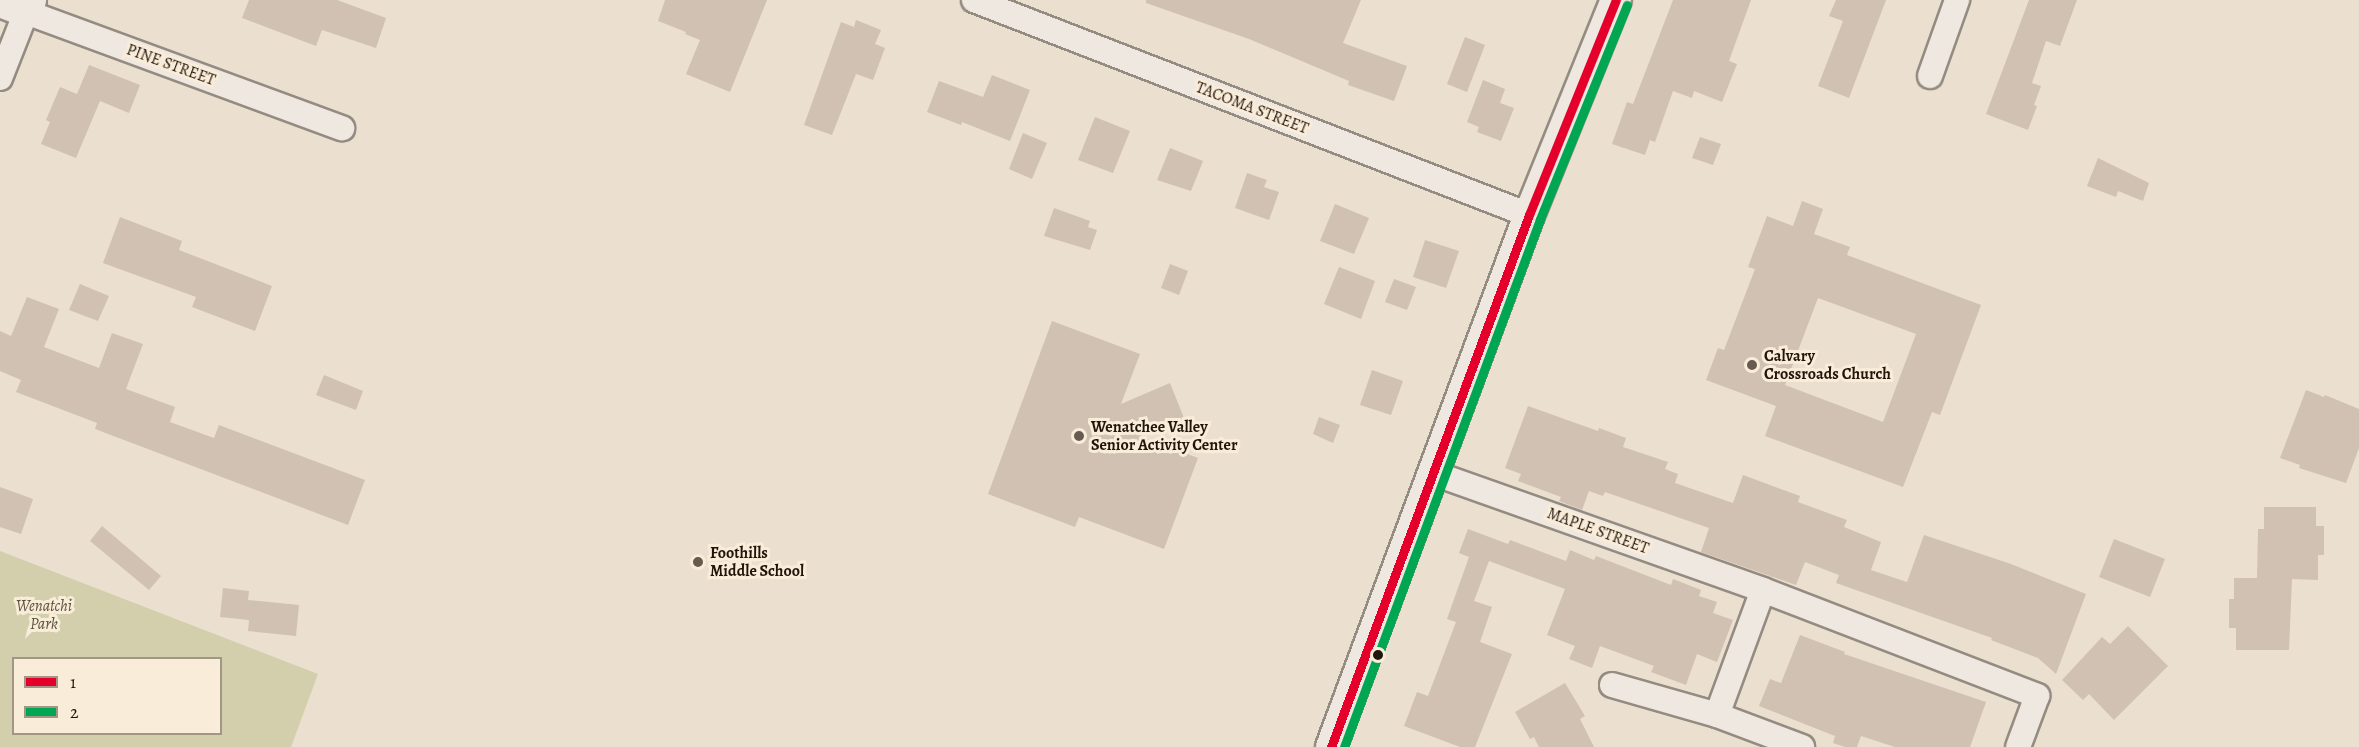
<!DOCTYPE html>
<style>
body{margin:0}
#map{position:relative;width:2359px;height:747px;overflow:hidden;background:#ebdfcf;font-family:Alegreya,serif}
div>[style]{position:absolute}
.green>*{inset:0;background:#d3cfad}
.building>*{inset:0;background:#d1c1b3}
.roads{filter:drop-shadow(2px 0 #948b81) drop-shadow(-2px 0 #948b81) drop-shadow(0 2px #948b81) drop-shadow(0 -2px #948b81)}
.minor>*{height:24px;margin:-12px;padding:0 12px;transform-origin:12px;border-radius:12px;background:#eee8e0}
.tertiary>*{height:30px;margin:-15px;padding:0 15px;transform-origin:15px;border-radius:15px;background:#eee8e0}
.bus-1>*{height:9px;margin:-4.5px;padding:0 4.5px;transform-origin:4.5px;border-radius:4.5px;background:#e4002b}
.bus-2>*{height:9px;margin:-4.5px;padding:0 4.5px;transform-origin:4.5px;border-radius:4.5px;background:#00a651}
.dots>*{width:16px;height:16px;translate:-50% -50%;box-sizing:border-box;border:3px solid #f9ecd9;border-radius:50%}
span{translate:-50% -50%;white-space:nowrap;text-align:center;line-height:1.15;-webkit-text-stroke:6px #f9ecd9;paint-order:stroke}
.street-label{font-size:16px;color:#20140b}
.poi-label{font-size:16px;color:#20140b;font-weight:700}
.left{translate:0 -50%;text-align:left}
.park-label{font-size:16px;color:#58513a;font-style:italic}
.legend{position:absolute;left:12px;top:657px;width:210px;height:78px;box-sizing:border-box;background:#f9ecd9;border:2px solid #a29687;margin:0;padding:8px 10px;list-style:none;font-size:18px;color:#20140b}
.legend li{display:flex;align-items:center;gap:12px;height:30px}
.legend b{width:30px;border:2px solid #a29687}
</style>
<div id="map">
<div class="green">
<div style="clip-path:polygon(evenodd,0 551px,318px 674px,291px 747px,0 747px,0 551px,14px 658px,220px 658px,220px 734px,14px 734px,14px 658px)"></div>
</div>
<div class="building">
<div style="clip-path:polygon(249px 0,337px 0,386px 18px,376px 48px,322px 30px,316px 46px,242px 18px)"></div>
<div style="clip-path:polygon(665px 0,767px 0,730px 92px,686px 74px,700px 40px,685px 34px,686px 32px,658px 21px)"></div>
<div style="clip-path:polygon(1146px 0,1361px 0,1343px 43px,1407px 66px,1394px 101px,1348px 85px,1349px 81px,1249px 39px,1146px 3px)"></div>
<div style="clip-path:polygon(1673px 0,1751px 0,1729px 61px,1737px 64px,1722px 102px,1694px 91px,1692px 98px,1673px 91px,1655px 142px,1650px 140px,1645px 155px,1612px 144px,1627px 102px,1633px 104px)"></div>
<div style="clip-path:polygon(1836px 0,1886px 0,1849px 98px,1818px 86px,1843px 21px,1829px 16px)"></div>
<div style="clip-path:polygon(2029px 0,2077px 0,2060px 46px,2046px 41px,2032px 83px,2041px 86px,2034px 105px,2037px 106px,2028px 130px,1986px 114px)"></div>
<div style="clip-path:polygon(856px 20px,881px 30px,875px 44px,885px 48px,873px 80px,856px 74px,832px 135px,804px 125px,841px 22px,854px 27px)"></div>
<div style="clip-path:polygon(1465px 37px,1485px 45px,1467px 92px,1447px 84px)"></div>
<div style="clip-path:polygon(89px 65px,140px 85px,129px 113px,100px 101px,76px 158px,41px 144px,50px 122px,46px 120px,60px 87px,77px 94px)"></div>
<div style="clip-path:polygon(992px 75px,1030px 90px,1010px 141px,962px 122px,961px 125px,927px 112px,939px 81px,983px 97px)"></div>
<div style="clip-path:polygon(1483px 80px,1505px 89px,1500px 103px,1514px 108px,1501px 141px,1477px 132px,1479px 127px,1467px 122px)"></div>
<div style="clip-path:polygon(1095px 117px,1130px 131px,1113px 173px,1078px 160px)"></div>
<div style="clip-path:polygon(1023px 133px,1047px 143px,1032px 179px,1009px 169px)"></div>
<div style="clip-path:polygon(1700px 137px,1721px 144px,1713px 165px,1692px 158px)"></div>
<div style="clip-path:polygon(1170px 148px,1203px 161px,1191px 191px,1157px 180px)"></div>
<div style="clip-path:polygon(2098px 158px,2149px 183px,2143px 201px,2118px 191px,2116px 197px,2087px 186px)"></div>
<div style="clip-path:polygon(1247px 173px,1267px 180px,1264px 187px,1279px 192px,1269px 220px,1235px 208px)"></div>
<div style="clip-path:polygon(evenodd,1802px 201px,1823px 209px,1814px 234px,1850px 247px,1847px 255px,1981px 305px,1940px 415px,1932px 412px,1903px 487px,1765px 436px,1776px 406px,1706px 380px,1718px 348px,1724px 350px,1755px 269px,1748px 267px,1767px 216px,1793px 226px,1802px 201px,1818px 298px,1916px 334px,1883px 422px,1785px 385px,1818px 298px)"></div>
<div style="clip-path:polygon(1335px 204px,1369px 218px,1354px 254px,1320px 241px)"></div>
<div style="clip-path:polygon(1054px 208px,1090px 221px,1088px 227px,1097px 230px,1090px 250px,1044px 236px)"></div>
<div style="clip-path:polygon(120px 217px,182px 241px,179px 250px,272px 286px,255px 331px,192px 307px,196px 297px,103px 263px)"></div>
<div style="clip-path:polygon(1425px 240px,1459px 251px,1446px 288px,1413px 277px)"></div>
<div style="clip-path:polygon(1170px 264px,1188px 271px,1179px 295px,1161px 288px)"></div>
<div style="clip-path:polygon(1339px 267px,1375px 281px,1361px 319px,1324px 304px)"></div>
<div style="clip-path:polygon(1394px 279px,1416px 287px,1407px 310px,1385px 302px)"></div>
<div style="clip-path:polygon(80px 284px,109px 296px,98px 321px,69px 310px)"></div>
<div style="clip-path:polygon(27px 297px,59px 309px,44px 347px,99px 368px,112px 333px,143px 344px,126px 389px,175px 407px,170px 422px,214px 438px,219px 425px,365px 480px,348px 525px,95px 429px,97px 423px,16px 392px,21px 380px,0 371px,0 331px,11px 336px)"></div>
<div style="clip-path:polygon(1052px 321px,1140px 354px,1121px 404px,1170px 383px,1184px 418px,1139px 436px,1198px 458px,1164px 549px,1079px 517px,1075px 527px,988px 494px)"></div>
<div style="clip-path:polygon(1372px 370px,1403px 381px,1391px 415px,1360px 405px)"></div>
<div style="clip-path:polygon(324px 375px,363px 391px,356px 410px,316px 395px)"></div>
<div style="clip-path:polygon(2306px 390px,2324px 397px,2325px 395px,2359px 409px,2359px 448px,2346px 483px,2299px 468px,2300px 465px,2280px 458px)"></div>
<div style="clip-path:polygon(1528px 406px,1598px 431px,1599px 428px,1626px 438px,1623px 447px,1668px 462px,1665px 469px,1678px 474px,1675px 483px,1733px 503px,1743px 475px,1800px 496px,1798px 502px,1847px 520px,1844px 527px,1881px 542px,1871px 570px,1907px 582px,1924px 535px,2011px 564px,2086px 594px,2056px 674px,2038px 658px,1991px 640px,1992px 638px,1836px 583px,1839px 575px,1805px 562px,1796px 585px,1701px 552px,1709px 528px,1605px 492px,1603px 496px,1589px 491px,1582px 510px,1559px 501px,1561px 497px,1518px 481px,1521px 474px,1505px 468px)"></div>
<div style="clip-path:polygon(1319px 417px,1340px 425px,1333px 443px,1313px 434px)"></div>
<div style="clip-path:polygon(0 487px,33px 499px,21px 534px,0 527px)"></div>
<div style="clip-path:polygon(2264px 507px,2316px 507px,2316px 526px,2324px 526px,2324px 555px,2318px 555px,2318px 580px,2292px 579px,2289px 650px,2236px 650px,2236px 628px,2229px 628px,2229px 599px,2234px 599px,2234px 578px,2257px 578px,2258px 529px,2264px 529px)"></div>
<div style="clip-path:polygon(102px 526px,161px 576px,149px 590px,90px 541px)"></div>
<div style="clip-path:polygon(1468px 529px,1508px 544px,1510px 540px,1566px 561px,1570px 550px,1594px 560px,1596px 556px,1671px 585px,1673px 579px,1701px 590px,1699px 596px,1717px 602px,1713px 613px,1733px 620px,1717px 662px,1697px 654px,1686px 685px,1651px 672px,1654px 666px,1600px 646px,1592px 668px,1569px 659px,1575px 646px,1547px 635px,1565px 589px,1489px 561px,1474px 601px,1492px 607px,1480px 642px,1512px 654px,1475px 747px,1460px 747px,1404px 726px,1417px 692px,1428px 696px,1456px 622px,1447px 619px,1469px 557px,1459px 553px)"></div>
<div style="clip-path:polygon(2114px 539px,2165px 559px,2150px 597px,2099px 577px)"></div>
<div style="clip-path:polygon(223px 588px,249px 591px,248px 600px,299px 605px,296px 636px,248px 631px,249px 620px,220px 617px)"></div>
<div style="clip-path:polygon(2128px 626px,2168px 666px,2114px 720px,2089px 694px,2083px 700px,2062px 680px,2102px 637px,2110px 644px)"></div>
<div style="clip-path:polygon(1800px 635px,1845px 652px,1844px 654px,1986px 702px,1970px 747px,1895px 747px,1861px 736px,1857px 747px,1845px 747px,1833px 743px,1835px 736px,1759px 706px,1770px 679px,1781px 683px)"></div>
<div style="clip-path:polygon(1565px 683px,1585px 716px,1580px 719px,1594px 747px,1539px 747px,1534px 737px,1530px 739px,1515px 712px)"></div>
</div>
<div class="roads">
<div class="minor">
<div style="left:974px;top:0;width:595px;rotate:21.18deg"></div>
<div style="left:1930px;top:76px;width:81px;rotate:-70.4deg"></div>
<div style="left:0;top:78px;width:71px;rotate:-68.5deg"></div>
<div style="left:26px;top:12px;width:337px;rotate:20.2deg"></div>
<div style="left:1433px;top:473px;width:350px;rotate:19.5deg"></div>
<div style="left:1763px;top:590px;width:294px;rotate:21.1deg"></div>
<div style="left:2037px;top:696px;width:54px;rotate:110.4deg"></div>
<div style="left:1612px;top:685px;width:109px;rotate:15.9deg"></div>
<div style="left:1717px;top:715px;width:91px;rotate:20.6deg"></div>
<div style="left:1717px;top:715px;width:133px;rotate:-69.8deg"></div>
</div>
<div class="tertiary">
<div style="left:0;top:2px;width:28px;rotate:21deg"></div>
<div style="left:26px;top:12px;width:13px;rotate:-67deg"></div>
<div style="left:1331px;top:747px;width:568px;rotate:-69.59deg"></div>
<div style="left:1529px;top:215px;width:232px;rotate:-68deg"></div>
</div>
</div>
<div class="bus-1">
<div style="left:1331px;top:747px;width:568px;rotate:-69.59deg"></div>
<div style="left:1529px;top:215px;width:232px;rotate:-68deg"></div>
</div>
<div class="bus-2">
<div style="left:1344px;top:747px;width:563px;rotate:-69.63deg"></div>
<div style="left:1540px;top:219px;width:231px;rotate:-67.9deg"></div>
</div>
<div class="dots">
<div style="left:1752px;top:365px;background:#675b50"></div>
<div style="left:1079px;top:436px;background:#675b50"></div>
<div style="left:698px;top:562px;background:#675b50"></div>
<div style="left:1378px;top:655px;background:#20140b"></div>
</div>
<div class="street-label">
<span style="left:171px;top:65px;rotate:20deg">PINE STREET</span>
<span style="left:1252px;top:108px;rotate:21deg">TACOMA STREET</span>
<span style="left:1598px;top:531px;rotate:20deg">MAPLE STREET</span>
</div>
<div class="poi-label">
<span class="left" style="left:1764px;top:365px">Calvary<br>Crossroads Church</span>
<span class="left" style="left:1091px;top:436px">Wenatchee Valley<br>Senior Activity Center</span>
<span class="left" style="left:710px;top:562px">Foothills<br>Middle School</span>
</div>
<div class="park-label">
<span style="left:44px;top:615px">Wenatchi<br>Park</span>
</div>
<ul class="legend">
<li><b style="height:8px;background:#e4002b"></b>1</li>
<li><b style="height:8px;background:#00a651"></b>2</li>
</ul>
</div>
